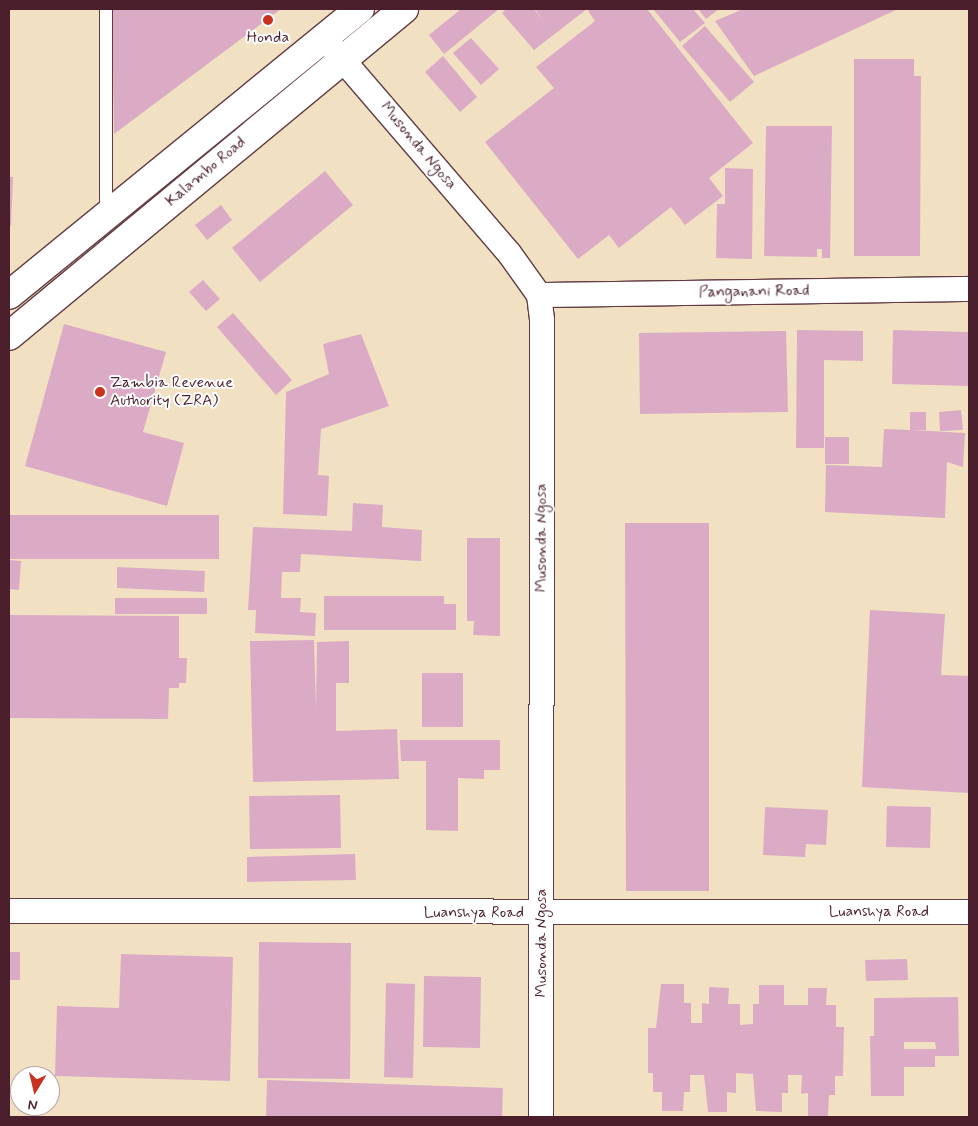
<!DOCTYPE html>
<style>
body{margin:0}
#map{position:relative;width:978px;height:1126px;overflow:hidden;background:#f1e1c2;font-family:Mynerve,sans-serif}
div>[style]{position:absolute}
.building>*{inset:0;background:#dbabc6}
.roads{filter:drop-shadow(1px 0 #633c42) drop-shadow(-1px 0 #633c42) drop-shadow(0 1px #633c42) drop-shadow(0 -1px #633c42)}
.service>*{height:12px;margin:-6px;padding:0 6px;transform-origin:6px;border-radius:6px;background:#fff}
.minor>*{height:24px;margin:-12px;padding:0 12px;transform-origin:12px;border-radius:12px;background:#fff}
.primary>*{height:28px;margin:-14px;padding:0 14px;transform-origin:14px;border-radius:14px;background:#fff}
.dots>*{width:14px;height:14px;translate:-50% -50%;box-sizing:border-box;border:2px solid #fff;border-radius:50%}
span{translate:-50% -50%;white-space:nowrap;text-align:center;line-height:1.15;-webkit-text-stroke:4px #fff;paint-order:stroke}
.poi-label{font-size:16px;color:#4a1f2b}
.left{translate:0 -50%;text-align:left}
.street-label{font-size:16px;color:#4a1f2b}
.frame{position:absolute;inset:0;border:10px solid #4a1f2b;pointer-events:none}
.north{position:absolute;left:10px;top:1066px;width:50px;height:50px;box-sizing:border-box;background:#fff;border:1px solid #b7a5aa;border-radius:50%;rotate:189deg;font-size:14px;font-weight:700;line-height:20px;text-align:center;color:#4a1f2b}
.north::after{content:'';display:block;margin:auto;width:18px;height:22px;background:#c8321e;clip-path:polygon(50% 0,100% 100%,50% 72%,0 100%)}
</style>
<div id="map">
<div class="building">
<div style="clip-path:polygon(112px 9px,281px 9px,114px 134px)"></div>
<div style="clip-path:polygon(461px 9px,499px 9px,444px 54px,429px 35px)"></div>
<div style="clip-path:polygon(506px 9px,534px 9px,544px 21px,535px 9px,587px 9px,534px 50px,502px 13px)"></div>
<div style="clip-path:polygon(591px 9px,647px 9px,753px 143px,709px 178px,723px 196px,685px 225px,671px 207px,619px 248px,609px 235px,578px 259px,485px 142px,554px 88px,536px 67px,595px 21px,588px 11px)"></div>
<div style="clip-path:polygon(653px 9px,693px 9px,705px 23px,680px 42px)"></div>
<div style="clip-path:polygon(698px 9px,719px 9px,706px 19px)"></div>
<div style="clip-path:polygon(743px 9px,898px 9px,754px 76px,715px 21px)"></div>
<div style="clip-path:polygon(705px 26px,754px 82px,730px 102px,682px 46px)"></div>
<div style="clip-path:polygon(471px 38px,499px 69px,481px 85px,453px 53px)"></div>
<div style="clip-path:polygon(443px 56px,477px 97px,460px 112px,425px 72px)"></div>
<div style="clip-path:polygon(854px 59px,914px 59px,914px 76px,921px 76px,920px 256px,854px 256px)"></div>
<div style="clip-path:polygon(766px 126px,832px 126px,830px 258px,822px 258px,822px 249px,817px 249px,817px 257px,764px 256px)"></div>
<div style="clip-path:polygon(725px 168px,753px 169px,752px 259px,716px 258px,717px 204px,725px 204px)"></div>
<div style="clip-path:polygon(325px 171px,353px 205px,260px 282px,232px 248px)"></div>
<div style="clip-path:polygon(9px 177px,13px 177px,11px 226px,9px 225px)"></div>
<div style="clip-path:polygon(221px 205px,232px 220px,207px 240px,195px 225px)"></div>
<div style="clip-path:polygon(203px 280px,220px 299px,206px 311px,189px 292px)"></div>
<div style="clip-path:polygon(233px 313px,292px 380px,276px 395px,217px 327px)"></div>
<div style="clip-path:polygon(64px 324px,166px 352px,143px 432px,184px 443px,167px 506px,25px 466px)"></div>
<div style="clip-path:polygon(797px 330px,863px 331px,863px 361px,824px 360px,824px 448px,796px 448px)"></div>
<div style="clip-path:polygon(893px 330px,969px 332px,969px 386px,892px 384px)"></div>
<div style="clip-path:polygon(786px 331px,788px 412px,640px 414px,639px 333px)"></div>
<div style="clip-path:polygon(361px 334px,389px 406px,321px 429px,318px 475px,329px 476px,327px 516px,283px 514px,286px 392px,329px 374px,323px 344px)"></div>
<div style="clip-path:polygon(961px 410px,963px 430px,940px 431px,939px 412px)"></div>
<div style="clip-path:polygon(910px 412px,926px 412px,926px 430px,913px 430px,965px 433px,963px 467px,947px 462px,945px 518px,825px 512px,826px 465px,882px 467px,884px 429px,910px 430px)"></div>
<div style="clip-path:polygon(825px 437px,849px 437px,849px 464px,825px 464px)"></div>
<div style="clip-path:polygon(353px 503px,383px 505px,382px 527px,422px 530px,421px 561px,301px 554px,300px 572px,282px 572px,281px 598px,301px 598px,300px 612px,316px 613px,315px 636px,255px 633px,256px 610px,248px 610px,253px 527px,352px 531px)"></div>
<div style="clip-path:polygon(9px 515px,219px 515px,219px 559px,9px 559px)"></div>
<div style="clip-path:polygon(625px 523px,709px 523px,709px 891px,626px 891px)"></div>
<div style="clip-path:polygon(467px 538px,500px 538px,500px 636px,473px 635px,474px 621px,467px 621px)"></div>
<div style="clip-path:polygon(9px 560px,21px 561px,19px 590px,9px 589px)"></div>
<div style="clip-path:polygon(117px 567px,205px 571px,204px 592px,117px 588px)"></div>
<div style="clip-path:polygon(324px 596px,444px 596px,444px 604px,456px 604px,456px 630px,324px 630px)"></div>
<div style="clip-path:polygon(115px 598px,207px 598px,207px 614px,115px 614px)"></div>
<div style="clip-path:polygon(870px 610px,945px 614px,941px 675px,969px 676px,969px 793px,862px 787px)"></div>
<div style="clip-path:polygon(9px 615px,179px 616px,179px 658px,187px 658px,186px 683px,179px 683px,179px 688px,169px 688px,168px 719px,9px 718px)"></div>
<div style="clip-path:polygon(314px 640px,316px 709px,317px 642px,349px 641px,349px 683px,336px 683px,336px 731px,397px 729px,399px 779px,253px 782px,250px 641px)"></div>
<div style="clip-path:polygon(422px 673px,463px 673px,463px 727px,422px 727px)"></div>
<div style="clip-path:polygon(400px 740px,500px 740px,500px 770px,484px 770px,484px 779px,458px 778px,458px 831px,426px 830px,426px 761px,401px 761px)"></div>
<div style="clip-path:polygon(340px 795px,341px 848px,250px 849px,249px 796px)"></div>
<div style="clip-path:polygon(887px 806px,931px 807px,930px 848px,886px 847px)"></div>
<div style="clip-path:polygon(765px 807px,828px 810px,826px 845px,806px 844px,805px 857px,763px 855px)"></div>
<div style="clip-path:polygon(355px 854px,356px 880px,247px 882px,247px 857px)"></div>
<div style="clip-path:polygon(259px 942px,351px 943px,350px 1079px,258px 1078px)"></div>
<div style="clip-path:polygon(9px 952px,20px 952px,20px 980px,9px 980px)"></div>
<div style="clip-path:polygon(121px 954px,233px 957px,230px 1081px,55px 1076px,57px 1006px,119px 1008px)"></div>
<div style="clip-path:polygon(907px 959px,908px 980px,866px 981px,865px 960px)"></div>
<div style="clip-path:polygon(424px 976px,481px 977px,480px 1048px,423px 1047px)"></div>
<div style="clip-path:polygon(386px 983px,415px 984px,413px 1078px,384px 1077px)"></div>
<div style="clip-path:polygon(661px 984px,684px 984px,684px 1003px,691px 1003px,691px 1023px,702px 1023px,702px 1003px,709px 1004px,709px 987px,729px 988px,728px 1004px,740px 1004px,740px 1025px,753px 1024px,753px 1004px,759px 1004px,759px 985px,784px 985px,784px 1005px,808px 1005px,808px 988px,827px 988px,826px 1005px,836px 1005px,836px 1027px,844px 1027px,843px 1076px,835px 1076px,835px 1095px,829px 1095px,828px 1116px,808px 1116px,808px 1093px,801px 1094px,802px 1075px,788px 1075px,788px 1093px,782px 1093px,782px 1112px,756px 1111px,753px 1074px,736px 1073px,736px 1093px,727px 1092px,727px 1112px,708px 1112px,704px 1075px,690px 1075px,690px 1092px,684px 1092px,683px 1111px,662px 1111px,662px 1092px,653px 1092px,653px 1073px,648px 1073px,648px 1028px,656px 1028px)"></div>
<div style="clip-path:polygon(evenodd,958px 997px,959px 1056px,935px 1056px,935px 1067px,904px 1067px,904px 1096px,871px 1096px,870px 1036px,874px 1036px,874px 998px,958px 997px,904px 1042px,935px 1042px,936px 1049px,904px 1049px,904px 1042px)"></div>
<div style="clip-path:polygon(267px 1080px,503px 1088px,502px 1117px,266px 1117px)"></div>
</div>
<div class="roads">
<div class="service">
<div style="left:106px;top:9px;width:206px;rotate:90deg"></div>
</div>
<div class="minor">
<div style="left:330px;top:45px;width:274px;rotate:49.3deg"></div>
<div style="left:509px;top:253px;width:52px;rotate:54.5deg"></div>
<div style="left:539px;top:295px;width:25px;rotate:83deg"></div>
<div style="left:542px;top:320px;width:797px;rotate:90.07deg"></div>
<div style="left:539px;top:295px;width:430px;rotate:-0.8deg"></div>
<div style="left:9px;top:911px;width:960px;rotate:0.06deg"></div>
</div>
<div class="primary">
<div style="left:9px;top:295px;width:453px;rotate:-39.2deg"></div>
<div style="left:9px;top:336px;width:513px;rotate:-39.62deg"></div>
</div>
</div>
<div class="dots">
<div style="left:268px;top:20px;background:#c8321e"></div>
<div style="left:100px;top:392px;background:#c8321e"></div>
</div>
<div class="poi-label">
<span style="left:268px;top:38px">Honda</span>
<span class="left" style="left:110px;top:392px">Zambia Revenue<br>Authority (ZRA)</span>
</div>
<div class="street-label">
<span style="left:418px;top:146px;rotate:50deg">Musonda Ngosa</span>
<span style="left:206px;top:172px;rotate:-40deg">Kalambo Road</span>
<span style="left:754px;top:292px;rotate:-1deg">Panganani Road</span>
<span style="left:542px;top:538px;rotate:-90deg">Musonda Ngosa</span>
<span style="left:879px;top:912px">Luanshya Road</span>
<span style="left:474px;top:913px">Luanshya Road</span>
<span style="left:542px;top:943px;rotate:-90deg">Musonda Ngosa</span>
</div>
<div class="frame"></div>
<div class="north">N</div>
</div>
